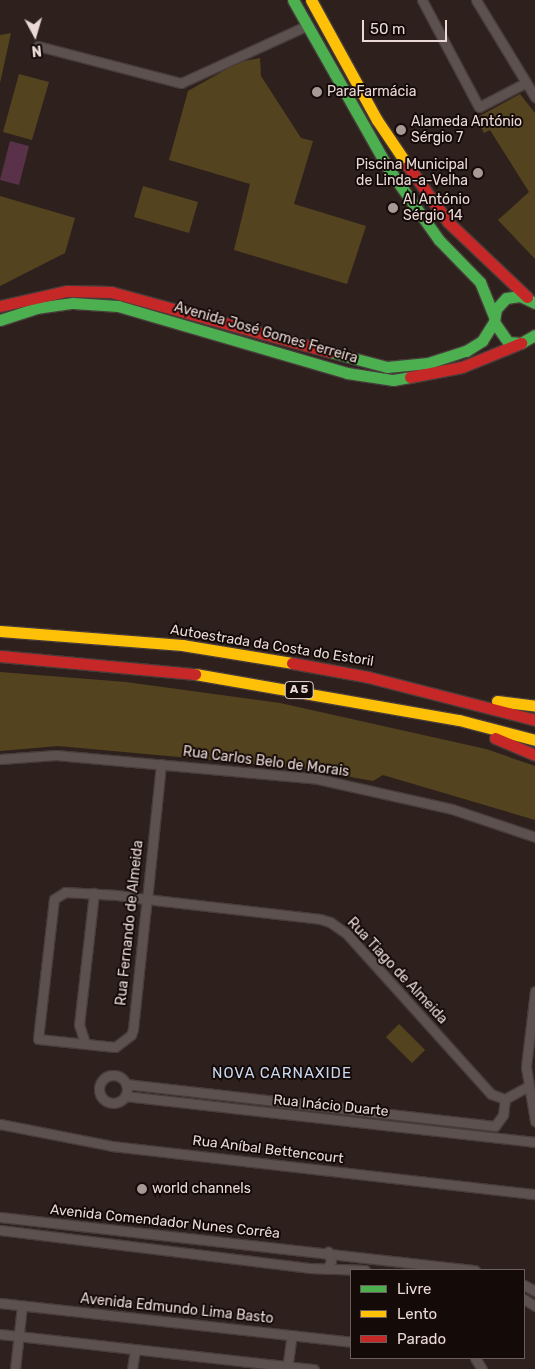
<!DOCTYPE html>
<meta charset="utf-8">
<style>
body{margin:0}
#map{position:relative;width:535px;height:1369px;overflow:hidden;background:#2e211d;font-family:Rubik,sans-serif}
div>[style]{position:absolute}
.green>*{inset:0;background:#54431f}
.water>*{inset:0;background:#59324a}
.roads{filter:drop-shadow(1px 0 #483c3a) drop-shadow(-1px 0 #483c3a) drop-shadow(0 1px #483c3a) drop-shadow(0 -1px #483c3a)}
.street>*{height:9px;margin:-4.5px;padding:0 4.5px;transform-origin:4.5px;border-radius:4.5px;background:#5c514f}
.street>.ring{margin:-4.5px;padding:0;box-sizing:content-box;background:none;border:9px solid #5c514f;border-radius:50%}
.fast>*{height:11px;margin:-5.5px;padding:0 5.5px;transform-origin:5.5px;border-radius:5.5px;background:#4caf50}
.slow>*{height:11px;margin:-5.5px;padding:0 5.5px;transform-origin:5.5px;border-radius:5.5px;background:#ffc107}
.jam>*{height:11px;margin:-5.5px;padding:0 5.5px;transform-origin:5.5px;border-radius:5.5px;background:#c62828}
.dots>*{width:14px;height:14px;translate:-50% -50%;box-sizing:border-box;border:2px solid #140a08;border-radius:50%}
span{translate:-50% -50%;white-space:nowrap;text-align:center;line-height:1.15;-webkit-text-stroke:4px #140a08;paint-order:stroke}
.shield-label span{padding:1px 4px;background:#140a08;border:1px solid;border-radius:4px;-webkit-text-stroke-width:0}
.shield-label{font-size:12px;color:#ead9d5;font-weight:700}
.poi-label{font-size:14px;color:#ead9d5}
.left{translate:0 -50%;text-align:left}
.right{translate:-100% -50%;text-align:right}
.street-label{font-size:14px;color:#ead9d5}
.neighbourhood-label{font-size:15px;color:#c9d8f2;letter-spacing:1px}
.legend{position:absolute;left:350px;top:1269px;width:175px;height:90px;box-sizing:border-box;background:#140a08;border:1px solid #6a5d5a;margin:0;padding:6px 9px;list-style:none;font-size:15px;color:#ead9d5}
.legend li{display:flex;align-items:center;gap:10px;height:25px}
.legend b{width:25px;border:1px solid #6a5d5a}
.north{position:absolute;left:10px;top:10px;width:50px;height:50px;-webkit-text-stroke:4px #140a08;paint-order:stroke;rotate:174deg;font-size:14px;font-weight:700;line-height:20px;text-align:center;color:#ead9d5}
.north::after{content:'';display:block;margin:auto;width:18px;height:22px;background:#ead9d5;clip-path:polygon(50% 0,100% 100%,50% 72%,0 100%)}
.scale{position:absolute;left:362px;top:20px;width:85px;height:22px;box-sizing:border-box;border:2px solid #ead9d5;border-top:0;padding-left:6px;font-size:15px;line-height:18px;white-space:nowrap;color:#ead9d5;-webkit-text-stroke:4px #140a08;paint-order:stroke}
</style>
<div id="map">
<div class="green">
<div style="clip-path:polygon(11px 33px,0 83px,0 35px)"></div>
<div style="clip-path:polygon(260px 58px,261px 76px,301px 138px,313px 141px,294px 204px,366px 226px,347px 284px,234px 250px,250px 184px,169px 160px,188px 91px,239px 62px)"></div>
<div style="clip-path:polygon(19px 74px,49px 82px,32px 140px,3px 132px)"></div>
<div style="clip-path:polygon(520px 94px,535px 113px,535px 259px,498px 220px,529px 192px,490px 130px,484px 133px,476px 118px)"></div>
<div style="clip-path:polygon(143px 186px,198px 202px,189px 233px,134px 217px)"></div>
<div style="clip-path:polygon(0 196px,75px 218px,65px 253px,0 286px)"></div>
<div style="clip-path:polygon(0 672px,126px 682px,280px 703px,486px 749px,535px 766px,535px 820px,383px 775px,373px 781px,301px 768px,58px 746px,0 751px)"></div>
<div style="clip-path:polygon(399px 1024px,425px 1050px,412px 1063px,386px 1037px)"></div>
</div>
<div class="water">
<div style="clip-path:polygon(10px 141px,29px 146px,19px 185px,0 180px)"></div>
</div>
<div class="roads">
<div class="street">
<div style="left:422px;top:0;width:121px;rotate:62deg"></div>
<div style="left:479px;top:107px;width:52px;rotate:-27.6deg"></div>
<div style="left:476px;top:0;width:114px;rotate:58.7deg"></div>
<div style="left:38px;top:46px;width:148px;rotate:14.5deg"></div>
<div style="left:181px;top:83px;width:137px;rotate:-24.5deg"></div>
<div style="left:0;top:759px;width:56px;rotate:-4.1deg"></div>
<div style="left:56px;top:755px;width:263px;rotate:5.2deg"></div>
<div style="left:318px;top:779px;width:137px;rotate:12.6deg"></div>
<div style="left:452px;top:809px;width:88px;rotate:18.6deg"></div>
<div style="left:161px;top:764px;width:10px;rotate:96deg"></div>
<div style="left:160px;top:774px;width:126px;rotate:95.9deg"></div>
<div style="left:147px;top:899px;width:16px;rotate:97deg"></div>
<div style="left:145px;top:915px;width:115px;rotate:96deg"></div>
<div style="left:133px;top:1029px;width:6px;rotate:108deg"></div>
<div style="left:131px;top:1035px;width:20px;rotate:143deg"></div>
<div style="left:115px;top:1047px;width:77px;rotate:-174.1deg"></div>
<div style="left:38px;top:1039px;width:141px;rotate:-83.5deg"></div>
<div style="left:54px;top:899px;width:13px;rotate:-32deg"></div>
<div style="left:65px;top:892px;width:52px;rotate:3.3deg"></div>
<div style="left:117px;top:895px;width:30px;rotate:8deg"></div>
<div style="left:147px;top:899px;width:16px;rotate:7deg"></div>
<div style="left:163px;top:901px;width:158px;rotate:6.5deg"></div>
<div style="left:320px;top:919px;width:10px;rotate:17deg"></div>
<div style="left:330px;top:922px;width:19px;rotate:35deg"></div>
<div style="left:346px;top:933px;width:217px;rotate:48deg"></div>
<div style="left:491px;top:1094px;width:15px;rotate:20deg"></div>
<div style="left:505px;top:1099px;width:25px;rotate:-29deg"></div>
<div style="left:535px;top:991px;width:77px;rotate:96.8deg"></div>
<div style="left:526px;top:1067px;width:55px;rotate:80.5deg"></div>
<div style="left:85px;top:1043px;width:19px;rotate:-108deg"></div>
<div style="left:79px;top:1025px;width:133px;rotate:-83.5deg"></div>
<div class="ring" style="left:99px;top:1075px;width:19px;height:19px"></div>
<div style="left:126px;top:1084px;width:371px;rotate:6.5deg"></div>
<div style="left:495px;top:1126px;width:14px;rotate:-54deg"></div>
<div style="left:503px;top:1115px;width:16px;rotate:-83deg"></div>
<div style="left:125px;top:1096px;width:413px;rotate:6.4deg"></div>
<div style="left:0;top:1124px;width:114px;rotate:11.1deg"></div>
<div style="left:112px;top:1146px;width:426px;rotate:6.5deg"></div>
<div style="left:0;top:1217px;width:478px;rotate:6.4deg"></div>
<div style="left:0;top:1230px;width:311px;rotate:7deg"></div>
<div style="left:309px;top:1268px;width:56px;rotate:2deg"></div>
<div style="left:327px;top:1269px;width:9px;rotate:-63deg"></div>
<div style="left:331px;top:1261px;width:10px;rotate:-107deg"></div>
<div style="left:524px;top:1285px;width:13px;rotate:29deg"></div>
<div style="left:524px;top:1299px;width:13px;rotate:32deg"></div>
<div style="left:0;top:1303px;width:353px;rotate:6.3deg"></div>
<div style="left:0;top:1334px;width:316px;rotate:6.4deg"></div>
<div style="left:475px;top:1358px;width:13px;rotate:58deg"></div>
<div style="left:15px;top:1369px;width:63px;rotate:-83.7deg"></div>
<div style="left:132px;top:1369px;width:20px;rotate:-81deg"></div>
<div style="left:287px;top:1369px;width:34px;rotate:-82deg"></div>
</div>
<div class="fast">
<div style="left:293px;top:0;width:193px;rotate:60.5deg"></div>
<div style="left:388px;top:168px;width:88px;rotate:54.7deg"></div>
<div style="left:439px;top:240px;width:59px;rotate:45.7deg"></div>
<div style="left:480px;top:282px;width:37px;rotate:68deg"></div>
<div style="left:535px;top:303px;width:17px;rotate:-155deg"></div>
<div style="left:520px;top:296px;width:14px;rotate:172deg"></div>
<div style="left:506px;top:298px;width:15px;rotate:132deg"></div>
<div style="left:496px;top:309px;width:13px;rotate:99deg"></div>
<div style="left:494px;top:322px;width:24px;rotate:55deg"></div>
<div style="left:508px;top:342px;width:13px;rotate:4deg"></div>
<div style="left:521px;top:343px;width:16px;rotate:-30deg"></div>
<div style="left:0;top:320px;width:38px;rotate:-18deg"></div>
<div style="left:36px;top:308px;width:37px;rotate:-8deg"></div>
<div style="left:73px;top:303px;width:45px;rotate:3.8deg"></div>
<div style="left:118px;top:306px;width:239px;rotate:16.3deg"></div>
<div style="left:347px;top:373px;width:47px;rotate:8.7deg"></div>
<div style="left:393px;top:380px;width:17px;rotate:-10deg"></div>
<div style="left:330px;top:352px;width:59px;rotate:14.7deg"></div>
<div style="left:387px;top:367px;width:41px;rotate:-5.6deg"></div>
<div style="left:428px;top:363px;width:40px;rotate:-18deg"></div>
<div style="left:466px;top:351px;width:19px;rotate:-32deg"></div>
<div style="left:482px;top:341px;width:22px;rotate:-58deg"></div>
</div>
<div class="slow">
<div style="left:311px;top:0;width:137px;rotate:61.2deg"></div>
<div style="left:377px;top:120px;width:55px;rotate:56deg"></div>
<div style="left:0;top:631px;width:183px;rotate:4.4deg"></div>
<div style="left:182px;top:645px;width:111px;rotate:9.3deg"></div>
<div style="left:195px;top:674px;width:268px;rotate:9.9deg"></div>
<div style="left:459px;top:720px;width:79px;rotate:14.7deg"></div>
<div style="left:497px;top:701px;width:38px;rotate:7deg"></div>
</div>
<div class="jam">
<div style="left:408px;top:166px;width:69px;rotate:54.5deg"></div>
<div style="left:448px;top:222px;width:109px;rotate:43.5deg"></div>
<div style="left:0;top:306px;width:69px;rotate:-12.6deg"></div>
<div style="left:67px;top:291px;width:44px;rotate:1.3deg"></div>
<div style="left:111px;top:292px;width:227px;rotate:15.3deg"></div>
<div style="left:410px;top:377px;width:53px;rotate:-10.9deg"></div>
<div style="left:462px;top:367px;width:64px;rotate:-22.1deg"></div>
<div style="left:0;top:656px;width:196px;rotate:5.3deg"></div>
<div style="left:292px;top:663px;width:77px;rotate:10.4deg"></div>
<div style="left:368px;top:677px;width:172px;rotate:14.4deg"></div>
<div style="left:495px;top:738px;width:43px;rotate:23deg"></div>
</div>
</div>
<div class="dots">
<div style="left:317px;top:92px;background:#a89995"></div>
<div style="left:401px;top:130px;background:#a89995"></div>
<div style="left:478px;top:173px;background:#a89995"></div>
<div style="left:393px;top:208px;background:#a89995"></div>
<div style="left:142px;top:1189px;background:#a89995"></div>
</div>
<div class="shield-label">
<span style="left:299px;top:690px">A 5</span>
</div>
<div class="poi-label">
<span class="left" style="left:327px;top:92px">ParaFarmácia</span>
<span class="left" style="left:411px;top:130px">Alameda António<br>Sérgio 7</span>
<span class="right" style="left:468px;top:173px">Piscina Municipal<br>de Linda-a-Velha</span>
<span class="left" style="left:403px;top:208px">Al António<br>Sérgio 14</span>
<span class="left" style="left:152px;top:1189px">world channels</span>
</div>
<div class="street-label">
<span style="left:266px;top:333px;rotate:16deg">Avenida José Gomes Ferreira</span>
<span style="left:272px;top:646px;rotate:9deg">Autoestrada da Costa do Estoril</span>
<span style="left:266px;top:762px;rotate:7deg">Rua Carlos Belo de Morais</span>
<span style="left:130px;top:923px;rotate:-84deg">Rua Fernando de Almeida</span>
<span style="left:397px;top:971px;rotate:47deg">Rua Tiago de Almeida</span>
<span style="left:331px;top:1106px;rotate:6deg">Rua Inácio Duarte</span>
<span style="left:268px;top:1150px;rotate:7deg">Rua Aníbal Bettencourt</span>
<span style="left:165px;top:1222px;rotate:6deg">Avenida Comendador Nunes Corrêa</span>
<span style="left:177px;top:1309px;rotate:6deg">Avenida Edmundo Lima Basto</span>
</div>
<div class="neighbourhood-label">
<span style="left:282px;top:1074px">NOVA CARNAXIDE</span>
</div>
<ul class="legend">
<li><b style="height:6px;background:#4caf50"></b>Livre</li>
<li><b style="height:6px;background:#ffc107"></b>Lento</li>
<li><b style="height:6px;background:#c62828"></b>Parado</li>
</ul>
<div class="north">N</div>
<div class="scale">50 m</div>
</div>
